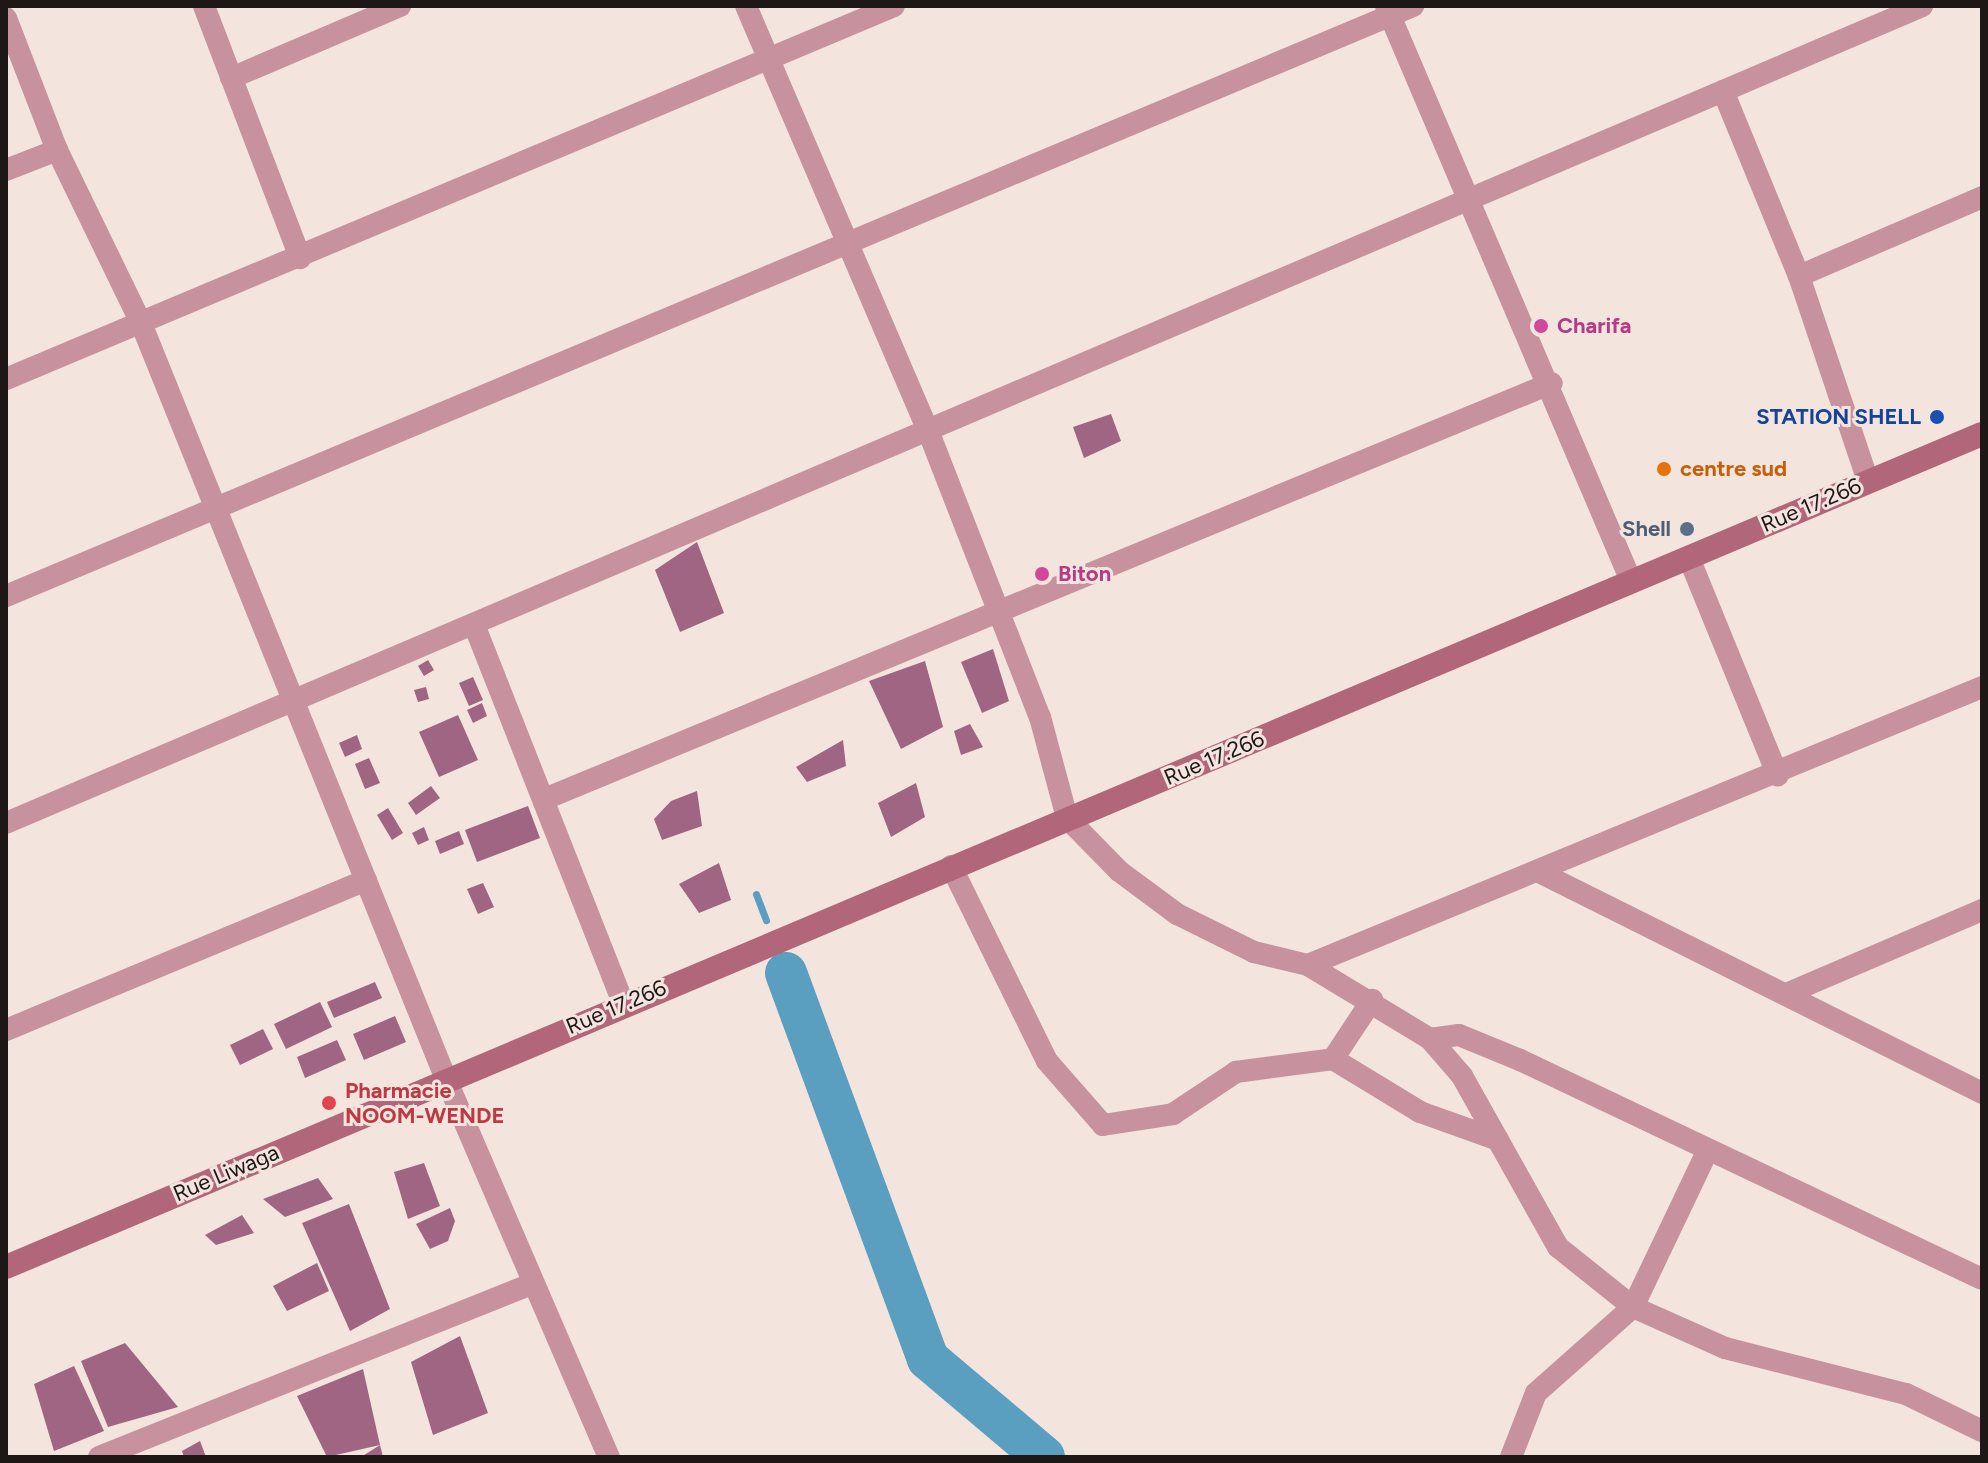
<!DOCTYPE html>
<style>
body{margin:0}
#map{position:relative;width:1988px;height:1463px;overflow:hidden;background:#f3e5de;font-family:Figtree,sans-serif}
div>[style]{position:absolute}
.stream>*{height:7px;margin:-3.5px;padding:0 3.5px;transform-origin:3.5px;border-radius:3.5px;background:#5a9ec0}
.river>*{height:42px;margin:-21px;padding:0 21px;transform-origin:21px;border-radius:21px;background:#5a9ec0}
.building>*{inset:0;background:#9f6583}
.street>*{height:22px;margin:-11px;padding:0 11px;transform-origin:11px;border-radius:11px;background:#c7929d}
.secondary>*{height:24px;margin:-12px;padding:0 12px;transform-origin:12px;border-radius:12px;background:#b26679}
.dots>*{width:22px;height:22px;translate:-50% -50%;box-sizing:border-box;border:4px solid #f3e5de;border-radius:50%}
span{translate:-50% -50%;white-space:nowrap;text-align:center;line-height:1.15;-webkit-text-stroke:6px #f3e5de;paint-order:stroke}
.hotel-label{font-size:22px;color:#b23c85;font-weight:700}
.left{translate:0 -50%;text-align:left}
.transit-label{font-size:22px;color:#164399;font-weight:700}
.right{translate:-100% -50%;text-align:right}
.food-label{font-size:22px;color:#c56008;font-weight:700}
.street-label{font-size:22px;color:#1d1815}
.service-label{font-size:22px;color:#4e5e75;font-weight:700}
.health-label{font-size:22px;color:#be3a42;font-weight:700}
.frame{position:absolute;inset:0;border:8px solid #1d1815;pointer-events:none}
</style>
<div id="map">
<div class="stream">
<div style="left:756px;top:894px;width:28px;rotate:69deg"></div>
</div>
<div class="river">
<div style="left:786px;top:973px;width:411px;rotate:69.8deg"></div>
<div style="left:928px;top:1359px;width:152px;rotate:40.2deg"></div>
</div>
<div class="building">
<div style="clip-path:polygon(1111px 414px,1121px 441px,1084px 458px,1073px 427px)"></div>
<div style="clip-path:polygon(697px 542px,724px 613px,680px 632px,655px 570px)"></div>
<div style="clip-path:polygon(993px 649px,1009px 701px,982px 713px,961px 662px)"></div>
<div style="clip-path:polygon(428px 660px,434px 670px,424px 676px,418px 666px)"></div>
<div style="clip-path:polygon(925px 661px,943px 727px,901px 749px,869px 681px)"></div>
<div style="clip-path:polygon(473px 677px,483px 700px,469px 706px,459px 683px)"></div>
<div style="clip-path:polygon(426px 687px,429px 699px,418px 702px,414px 690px)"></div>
<div style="clip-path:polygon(482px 703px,487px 716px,473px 723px,467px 710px)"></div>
<div style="clip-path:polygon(458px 715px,478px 760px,439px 777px,419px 732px)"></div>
<div style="clip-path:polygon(970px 724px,983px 747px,961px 755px,954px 731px)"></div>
<div style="clip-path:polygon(357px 735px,362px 749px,345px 757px,339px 743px)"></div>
<div style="clip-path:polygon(843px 740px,846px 766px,807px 782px,796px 767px)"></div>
<div style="clip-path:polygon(369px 758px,380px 783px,365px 789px,355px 764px)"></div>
<div style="clip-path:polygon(916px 783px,925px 817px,891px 837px,878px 803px)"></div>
<div style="clip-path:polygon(431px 786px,440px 798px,416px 815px,408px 803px)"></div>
<div style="clip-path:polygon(697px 791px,702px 826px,662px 840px,654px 819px,671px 801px)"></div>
<div style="clip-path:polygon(528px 806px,540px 838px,477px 862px,465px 830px)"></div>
<div style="clip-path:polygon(388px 808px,403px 833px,392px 840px,377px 815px)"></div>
<div style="clip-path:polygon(424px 827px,429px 840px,418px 845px,412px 833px)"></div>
<div style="clip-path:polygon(459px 831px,464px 844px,440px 854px,435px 841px)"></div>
<div style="clip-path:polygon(719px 863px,731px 900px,699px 913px,679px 884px)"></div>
<div style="clip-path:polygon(483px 883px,494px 907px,478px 914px,467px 889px)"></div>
<div style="clip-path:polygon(375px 982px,382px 998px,334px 1018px,327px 1002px)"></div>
<div style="clip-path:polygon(320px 1002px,332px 1027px,286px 1049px,274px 1024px)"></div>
<div style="clip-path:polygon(395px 1016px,406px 1042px,364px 1060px,353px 1034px)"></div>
<div style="clip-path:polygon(263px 1029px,273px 1049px,240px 1065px,230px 1045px)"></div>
<div style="clip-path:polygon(337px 1040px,346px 1060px,305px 1078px,297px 1057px)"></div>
<div style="clip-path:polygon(424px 1163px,440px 1206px,408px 1219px,394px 1172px)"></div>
<div style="clip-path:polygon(318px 1178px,333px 1199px,285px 1217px,263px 1199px)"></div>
<div style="clip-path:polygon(349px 1204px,390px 1309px,350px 1331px,302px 1223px)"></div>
<div style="clip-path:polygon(450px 1208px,455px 1221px,448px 1241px,430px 1249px,416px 1224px)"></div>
<div style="clip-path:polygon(242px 1215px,254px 1233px,216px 1245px,205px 1235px)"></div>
<div style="clip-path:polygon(317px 1263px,329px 1291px,287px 1311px,273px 1286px)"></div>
<div style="clip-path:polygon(460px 1336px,488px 1413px,433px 1435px,411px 1362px)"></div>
<div style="clip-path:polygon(125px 1343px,178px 1407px,108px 1427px,81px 1361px)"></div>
<div style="clip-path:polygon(74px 1366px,104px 1431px,54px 1451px,34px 1384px)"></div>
<div style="clip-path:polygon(363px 1369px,380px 1445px,327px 1457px,297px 1396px)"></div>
<div style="clip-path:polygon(200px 1441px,206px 1457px,184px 1457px,182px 1451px)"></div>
<div style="clip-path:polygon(380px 1445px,383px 1457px,361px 1457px)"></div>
</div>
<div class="street">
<div style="left:204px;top:6px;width:270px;rotate:69.1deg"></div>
<div style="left:746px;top:6px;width:465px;rotate:66.8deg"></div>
<div style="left:929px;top:433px;width:305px;rotate:68.7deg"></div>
<div style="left:1040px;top:717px;width:105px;rotate:75deg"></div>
<div style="left:1067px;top:818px;width:74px;rotate:45.5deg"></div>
<div style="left:1119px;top:871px;width:72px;rotate:36.6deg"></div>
<div style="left:1177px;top:914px;width:86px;rotate:26.3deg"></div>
<div style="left:1254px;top:952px;width:56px;rotate:13.5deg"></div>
<div style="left:1308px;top:965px;width:729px;rotate:-22.41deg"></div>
<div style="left:1386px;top:6px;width:625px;rotate:66.92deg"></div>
<div style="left:6px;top:18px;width:142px;rotate:68.9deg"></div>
<div style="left:57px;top:150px;width:192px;rotate:64.1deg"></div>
<div style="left:141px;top:323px;width:815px;rotate:68.03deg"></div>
<div style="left:446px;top:1079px;width:412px;rotate:66.7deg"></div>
<div style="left:231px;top:78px;width:184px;rotate:-23.1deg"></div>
<div style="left:1723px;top:91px;width:200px;rotate:67.7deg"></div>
<div style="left:1799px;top:276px;width:216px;rotate:71.4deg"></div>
<div style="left:6px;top:170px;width:55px;rotate:-21.4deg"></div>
<div style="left:1799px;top:276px;width:199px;rotate:-23.3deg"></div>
<div style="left:6px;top:379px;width:963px;rotate:-22.78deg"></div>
<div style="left:1689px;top:558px;width:235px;rotate:67.8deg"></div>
<div style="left:6px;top:596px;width:1526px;rotate:-22.75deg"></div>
<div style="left:475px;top:627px;width:404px;rotate:68.5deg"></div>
<div style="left:547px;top:798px;width:1087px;rotate:-22.44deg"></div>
<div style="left:6px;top:823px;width:2083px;rotate:-23.09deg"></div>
<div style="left:951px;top:866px;width:217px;rotate:63.8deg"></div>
<div style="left:1047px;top:1061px;width:85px;rotate:48.8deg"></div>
<div style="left:1103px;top:1125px;width:71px;rotate:-8.9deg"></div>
<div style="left:1173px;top:1114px;width:76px;rotate:-33.7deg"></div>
<div style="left:1236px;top:1072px;width:98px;rotate:-7.6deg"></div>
<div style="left:1333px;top:1059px;width:71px;rotate:-56.5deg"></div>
<div style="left:1541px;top:873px;width:493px;rotate:26.5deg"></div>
<div style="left:1308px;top:965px;width:143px;rotate:31.2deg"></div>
<div style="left:1430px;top:1039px;width:49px;rotate:49.1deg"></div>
<div style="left:1462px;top:1076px;width:196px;rotate:60.7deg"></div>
<div style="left:1558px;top:1247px;width:96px;rotate:38.7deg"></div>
<div style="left:1633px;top:1307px;width:101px;rotate:24deg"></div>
<div style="left:1725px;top:1348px;width:187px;rotate:14.3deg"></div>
<div style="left:1906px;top:1394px;width:85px;rotate:26deg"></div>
<div style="left:1786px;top:994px;width:213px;rotate:-23.2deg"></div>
<div style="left:6px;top:1030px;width:390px;rotate:-22.6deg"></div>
<div style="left:1430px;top:1039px;width:29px;rotate:-8deg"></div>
<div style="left:1459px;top:1035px;width:66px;rotate:22.3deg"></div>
<div style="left:1520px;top:1060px;width:511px;rotate:25.36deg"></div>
<div style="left:1333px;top:1059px;width:102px;rotate:31.3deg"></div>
<div style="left:1420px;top:1112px;width:83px;rotate:19.7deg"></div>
<div style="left:99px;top:1457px;width:466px;rotate:-21.8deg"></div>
<div style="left:1511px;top:1457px;width:69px;rotate:-68.7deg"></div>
<div style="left:1536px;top:1393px;width:130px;rotate:-41.6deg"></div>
<div style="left:1633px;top:1307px;width:172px;rotate:-64.5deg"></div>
</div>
<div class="secondary">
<div style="left:6px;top:1267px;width:2144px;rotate:-22.86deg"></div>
</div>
<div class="dots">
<div style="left:1541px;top:326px;background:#d1479c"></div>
<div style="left:1937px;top:417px;background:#1a4fb4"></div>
<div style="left:1664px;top:469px;background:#e8710a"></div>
<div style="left:1687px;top:529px;background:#5c6f8a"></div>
<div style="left:1042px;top:574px;background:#d1479c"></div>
<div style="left:329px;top:1103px;background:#e0444e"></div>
</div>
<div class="hotel-label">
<span class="left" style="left:1557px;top:326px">Charifa</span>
<span class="left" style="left:1058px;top:574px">Biton</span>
</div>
<div class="transit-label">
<span class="right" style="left:1921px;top:417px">STATION SHELL</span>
</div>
<div class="food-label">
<span class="left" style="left:1680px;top:469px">centre sud</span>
</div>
<div class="street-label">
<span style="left:1811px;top:505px;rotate:-23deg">Rue 17.266</span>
<span style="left:1214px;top:758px;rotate:-23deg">Rue 17.266</span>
<span style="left:616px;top:1007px;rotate:-23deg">Rue 17.266</span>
<span style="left:226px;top:1173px;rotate:-23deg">Rue Liwaga</span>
</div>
<div class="service-label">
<span class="right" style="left:1671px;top:529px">Shell</span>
</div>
<div class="health-label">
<span class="left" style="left:345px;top:1103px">Pharmacie<br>NOOM-WENDE</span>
</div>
<div class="frame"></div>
</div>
